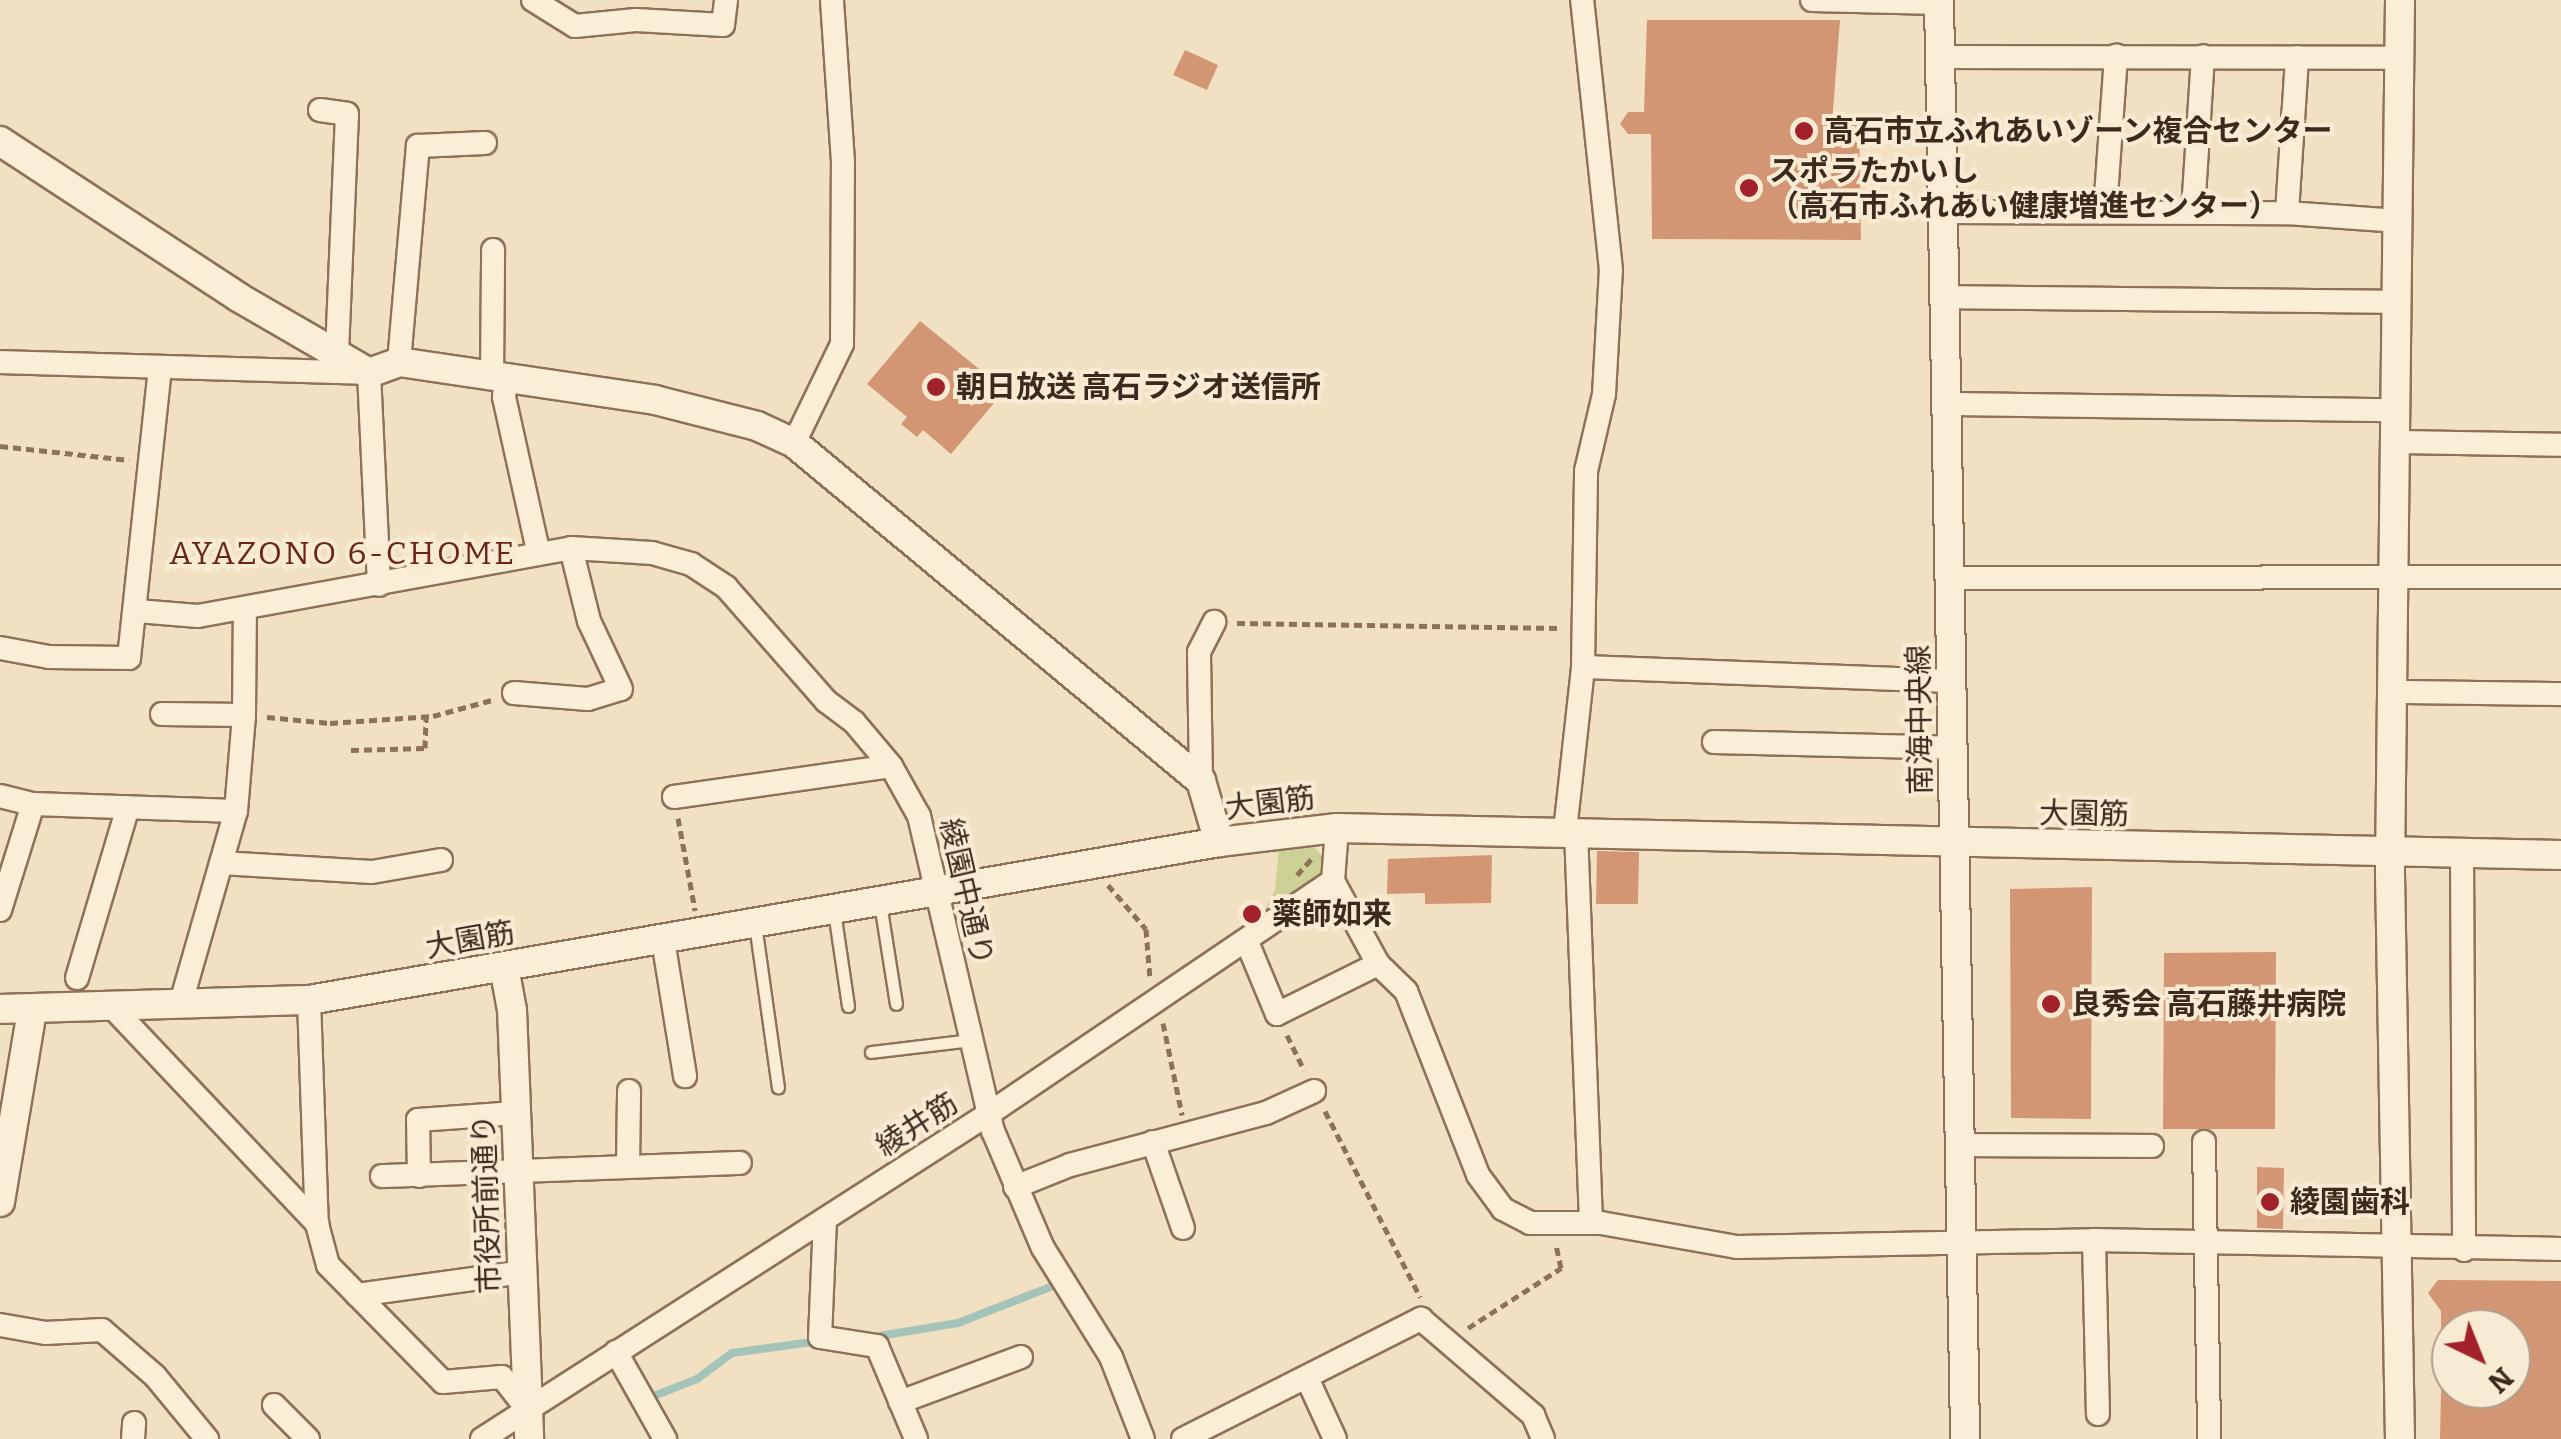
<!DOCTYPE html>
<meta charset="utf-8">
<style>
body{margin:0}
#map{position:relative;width:2561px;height:1439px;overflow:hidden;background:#f2e0c2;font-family:Bitter,"Noto Sans JP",serif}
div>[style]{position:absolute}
.green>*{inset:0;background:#ced195}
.stream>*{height:8px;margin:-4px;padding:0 4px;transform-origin:4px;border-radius:4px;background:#a5c4b9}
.building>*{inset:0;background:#d39675}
.path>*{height:5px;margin-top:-2.5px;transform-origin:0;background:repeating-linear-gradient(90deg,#8d7158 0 8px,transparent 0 13px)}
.roads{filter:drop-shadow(2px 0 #8d7158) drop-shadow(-2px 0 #8d7158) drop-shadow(0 2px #8d7158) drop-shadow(0 -2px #8d7158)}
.service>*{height:11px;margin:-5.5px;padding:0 5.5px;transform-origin:5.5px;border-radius:5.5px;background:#fbeed6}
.minor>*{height:22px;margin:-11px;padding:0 11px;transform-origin:11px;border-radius:11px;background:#fbeed6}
.tertiary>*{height:28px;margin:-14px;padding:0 14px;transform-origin:14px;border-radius:14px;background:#fbeed6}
.dots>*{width:28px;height:28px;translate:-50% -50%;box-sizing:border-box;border:5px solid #f8ebd3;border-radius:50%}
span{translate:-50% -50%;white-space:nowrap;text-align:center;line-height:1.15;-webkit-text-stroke:8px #f8ebd3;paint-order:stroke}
.poi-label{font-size:30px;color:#3c2a1d;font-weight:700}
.left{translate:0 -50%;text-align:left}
.street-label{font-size:30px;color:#3c2a1d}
.neighbourhood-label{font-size:32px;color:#6c2519;letter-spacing:2.5px}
.north{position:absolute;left:2431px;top:1309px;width:100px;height:100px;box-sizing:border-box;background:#f8ebd3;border:2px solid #ad9e8a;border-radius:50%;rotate:137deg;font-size:28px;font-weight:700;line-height:40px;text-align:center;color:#3c2a1d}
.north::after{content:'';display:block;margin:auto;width:35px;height:45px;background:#a2222c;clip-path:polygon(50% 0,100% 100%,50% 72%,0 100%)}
</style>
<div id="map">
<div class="green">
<div style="clip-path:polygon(1279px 847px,1314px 847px,1324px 858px,1323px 870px,1257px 925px,1275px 890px)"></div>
</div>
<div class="stream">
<div style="left:879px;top:1336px;width:80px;rotate:-9.3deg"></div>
<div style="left:958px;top:1323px;width:107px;rotate:-21.3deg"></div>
<div style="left:649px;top:1398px;width:52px;rotate:-21.6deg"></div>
<div style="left:697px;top:1379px;width:44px;rotate:-36.6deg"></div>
<div style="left:732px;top:1353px;width:81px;rotate:-7.8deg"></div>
</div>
<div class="building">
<div style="clip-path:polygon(1647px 20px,1840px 20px,1832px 123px,1859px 123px,1861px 240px,1652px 239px,1651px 134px,1628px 134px,1620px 124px,1628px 112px,1644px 112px)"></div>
<div style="clip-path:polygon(1185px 50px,1218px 65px,1207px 90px,1173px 75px)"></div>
<div style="clip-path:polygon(920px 321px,1005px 390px,951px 454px,923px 430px,917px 437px,901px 424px,907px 417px,867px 384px)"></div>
<div style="clip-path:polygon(1597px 851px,1639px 852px,1638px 904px,1596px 904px)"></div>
<div style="clip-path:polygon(1492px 855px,1491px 903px,1425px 904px,1425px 893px,1387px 894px,1388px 859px)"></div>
<div style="clip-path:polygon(2092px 887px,2091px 1119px,2011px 1118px,2010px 889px)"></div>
<div style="clip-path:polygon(2276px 952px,2275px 1129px,2163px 1129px,2164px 953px)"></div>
<div style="clip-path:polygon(2257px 1167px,2284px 1168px,2283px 1229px,2257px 1228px)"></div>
<div style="clip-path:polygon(2438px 1280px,2561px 1281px,2561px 1439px,2440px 1439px,2441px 1389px,2511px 1389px,2511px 1329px,2441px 1329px,2441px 1311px,2428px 1293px)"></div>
</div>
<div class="path">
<div style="left:0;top:446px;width:130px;rotate:6.2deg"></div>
<div style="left:1237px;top:623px;width:324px;rotate:0.9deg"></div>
<div style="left:267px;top:717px;width:63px;rotate:5.4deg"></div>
<div style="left:330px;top:723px;width:103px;rotate:-3.9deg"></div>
<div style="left:433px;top:716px;width:61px;rotate:-15.2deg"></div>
<div style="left:351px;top:750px;width:74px;rotate:-1.5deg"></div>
<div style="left:425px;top:748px;width:31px;rotate:-88deg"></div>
<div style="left:678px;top:818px;width:94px;rotate:79.5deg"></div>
<div style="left:1297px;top:875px;width:24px;rotate:-48deg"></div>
<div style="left:1108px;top:885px;width:58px;rotate:49.2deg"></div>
<div style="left:1146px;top:929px;width:50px;rotate:85.4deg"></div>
<div style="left:1163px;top:1023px;width:94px;rotate:78.3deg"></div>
<div style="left:1287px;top:1035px;width:39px;rotate:64deg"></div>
<div style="left:1325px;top:1111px;width:209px;rotate:62.9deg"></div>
<div style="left:1468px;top:1328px;width:111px;rotate:-32.8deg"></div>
<div style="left:1561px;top:1268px;width:24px;rotate:-102deg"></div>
</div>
<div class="roads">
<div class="service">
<div style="left:880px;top:903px;width:102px;rotate:81deg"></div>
<div style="left:834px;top:911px;width:96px;rotate:81.6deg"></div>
<div style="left:755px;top:924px;width:165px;rotate:82deg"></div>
<div style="left:871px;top:1052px;width:102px;rotate:-6.8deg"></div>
</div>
<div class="minor">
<div style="left:533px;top:0;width:49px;rotate:31.8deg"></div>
<div style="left:575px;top:26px;width:61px;rotate:-5.6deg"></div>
<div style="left:636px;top:20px;width:87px;rotate:3.3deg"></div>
<div style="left:723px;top:25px;width:25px;rotate:-83deg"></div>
<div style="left:1812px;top:0;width:127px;rotate:1.4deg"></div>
<div style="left:1940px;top:57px;width:459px;rotate:0.1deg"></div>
<div style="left:320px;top:110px;width:27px;rotate:8deg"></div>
<div style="left:347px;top:114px;width:235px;rotate:92.4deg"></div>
<div style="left:2105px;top:210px;width:155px;rotate:-85.9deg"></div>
<div style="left:2193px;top:211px;width:155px;rotate:-86.3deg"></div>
<div style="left:1944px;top:212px;width:343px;rotate:0.2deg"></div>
<div style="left:2287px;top:213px;width:112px;rotate:4.1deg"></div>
<div style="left:2287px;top:213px;width:156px;rotate:-86.3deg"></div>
<div style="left:1944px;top:297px;width:455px;rotate:0.6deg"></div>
<div style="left:0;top:362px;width:369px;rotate:1.7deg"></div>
<div style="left:369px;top:373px;width:212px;rotate:87.3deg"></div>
<div style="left:399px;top:362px;width:217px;rotate:-85deg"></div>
<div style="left:418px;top:146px;width:67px;rotate:-2.6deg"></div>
<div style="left:492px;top:377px;width:127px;rotate:-89.5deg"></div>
<div style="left:506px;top:380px;width:17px;rotate:97deg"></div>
<div style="left:504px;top:397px;width:157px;rotate:77.5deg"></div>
<div style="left:1947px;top:404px;width:450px;rotate:0.8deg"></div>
<div style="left:2397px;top:442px;width:164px;rotate:1deg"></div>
<div style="left:794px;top:443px;width:110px;rotate:-64.1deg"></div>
<div style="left:842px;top:344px;width:182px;rotate:-89.7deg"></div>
<div style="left:843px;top:162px;width:162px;rotate:-93.9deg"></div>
<div style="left:1949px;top:578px;width:612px;rotate:-0.09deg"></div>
<div style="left:137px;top:611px;width:61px;rotate:4.7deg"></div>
<div style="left:198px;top:616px;width:379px;rotate:-10.3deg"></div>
<div style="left:571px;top:548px;width:81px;rotate:3.5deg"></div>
<div style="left:652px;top:553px;width:41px;rotate:15.8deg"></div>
<div style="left:691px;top:564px;width:42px;rotate:33.3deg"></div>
<div style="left:726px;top:587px;width:152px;rotate:48.7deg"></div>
<div style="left:826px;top:701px;width:35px;rotate:37deg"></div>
<div style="left:854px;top:722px;width:57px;rotate:49.9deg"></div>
<div style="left:891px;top:766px;width:57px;rotate:60.8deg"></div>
<div style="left:919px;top:816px;width:324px;rotate:76.8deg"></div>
<div style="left:993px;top:1131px;width:127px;rotate:66.9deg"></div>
<div style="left:1043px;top:1248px;width:128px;rotate:58deg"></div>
<div style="left:1111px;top:1357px;width:88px;rotate:68.7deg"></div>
<div style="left:0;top:648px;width:50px;rotate:10.4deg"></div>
<div style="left:49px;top:657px;width:80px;rotate:0.7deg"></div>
<div style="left:129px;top:658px;width:290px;rotate:-83.9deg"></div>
<div style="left:1583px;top:667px;width:369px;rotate:2.2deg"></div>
<div style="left:2397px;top:692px;width:164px;rotate:0.7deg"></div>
<div style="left:514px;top:693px;width:74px;rotate:4.6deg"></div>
<div style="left:588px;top:699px;width:34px;rotate:-17deg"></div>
<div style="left:621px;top:689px;width:75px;rotate:-115.2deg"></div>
<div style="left:589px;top:621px;width:75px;rotate:-103.9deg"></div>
<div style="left:162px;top:714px;width:82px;rotate:0.7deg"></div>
<div style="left:244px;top:715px;width:106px;rotate:-89.5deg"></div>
<div style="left:1714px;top:742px;width:239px;rotate:1.4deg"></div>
<div style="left:1201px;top:781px;width:129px;rotate:-90.9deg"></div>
<div style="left:1199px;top:652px;width:34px;rotate:-63deg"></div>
<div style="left:0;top:796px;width:34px;rotate:14deg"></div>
<div style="left:33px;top:804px;width:203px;rotate:2deg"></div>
<div style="left:674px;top:797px;width:219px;rotate:-8.1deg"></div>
<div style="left:1565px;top:831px;width:165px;rotate:-83.7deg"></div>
<div style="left:1583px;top:667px;width:196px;rotate:-89.1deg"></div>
<div style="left:1586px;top:471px;width:79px;rotate:-76.8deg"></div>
<div style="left:1604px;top:394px;width:124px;rotate:-86.8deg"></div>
<div style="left:1611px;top:270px;width:272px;rotate:-96.1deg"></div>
<div style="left:1576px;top:831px;width:392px;rotate:87.8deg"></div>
<div style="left:2462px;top:854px;width:396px;rotate:89.7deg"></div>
<div style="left:221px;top:863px;width:151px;rotate:3.4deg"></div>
<div style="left:372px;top:872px;width:70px;rotate:-9.9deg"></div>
<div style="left:1333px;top:881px;width:94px;rotate:61.5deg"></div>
<div style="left:1378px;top:964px;width:39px;rotate:44deg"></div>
<div style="left:1406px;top:991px;width:198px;rotate:68.6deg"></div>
<div style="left:1478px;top:1175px;width:42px;rotate:53.7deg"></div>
<div style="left:1503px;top:1209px;width:30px;rotate:27deg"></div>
<div style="left:1530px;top:1223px;width:71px"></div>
<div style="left:1601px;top:1223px;width:138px;rotate:10deg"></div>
<div style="left:1737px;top:1247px;width:357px;rotate:-1.1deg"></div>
<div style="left:2094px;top:1240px;width:467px;rotate:1.1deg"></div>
<div style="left:0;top:910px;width:111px;rotate:-72.7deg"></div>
<div style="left:663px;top:940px;width:138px;rotate:80.8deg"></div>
<div style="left:1247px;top:942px;width:78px;rotate:67.4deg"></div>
<div style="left:1277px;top:1014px;width:113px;rotate:-26.3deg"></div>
<div style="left:77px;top:978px;width:178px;rotate:-73.4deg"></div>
<div style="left:309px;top:1000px;width:224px;rotate:88deg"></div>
<div style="left:317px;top:1224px;width:42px;rotate:75deg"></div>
<div style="left:328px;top:1265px;width:164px;rotate:45.5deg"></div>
<div style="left:443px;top:1382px;width:59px;rotate:-4.8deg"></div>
<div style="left:502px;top:1377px;width:41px;rotate:52deg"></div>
<div style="left:180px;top:1006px;width:203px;rotate:-74deg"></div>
<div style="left:236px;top:811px;width:96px;rotate:-85.2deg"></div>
<div style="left:114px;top:1009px;width:296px;rotate:46.6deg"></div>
<div style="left:1153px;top:1142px;width:91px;rotate:70.8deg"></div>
<div style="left:2204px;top:1142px;width:297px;rotate:89deg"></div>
<div style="left:1960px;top:1145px;width:192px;rotate:0.3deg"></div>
<div style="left:628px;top:1166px;width:75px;rotate:-89.2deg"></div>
<div style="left:382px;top:1176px;width:358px;rotate:-2.1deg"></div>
<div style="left:419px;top:1176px;width:56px;rotate:-91deg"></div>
<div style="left:418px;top:1120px;width:98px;rotate:-4.1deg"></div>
<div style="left:1015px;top:1187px;width:59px;rotate:-21.8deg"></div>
<div style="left:1070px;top:1165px;width:203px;rotate:-14.9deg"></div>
<div style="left:1266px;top:1113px;width:53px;rotate:-24.6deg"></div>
<div style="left:825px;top:1219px;width:118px;rotate:92.4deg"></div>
<div style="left:820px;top:1337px;width:58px;rotate:9deg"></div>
<div style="left:877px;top:1346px;width:101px;rotate:67.2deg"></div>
<div style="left:2094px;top:1240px;width:174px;rotate:88.7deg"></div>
<div style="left:357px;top:1295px;width:167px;rotate:-7.9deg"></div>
<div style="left:0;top:1325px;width:47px;rotate:9.9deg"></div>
<div style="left:46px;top:1333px;width:56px;rotate:-3.1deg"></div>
<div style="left:102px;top:1330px;width:70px;rotate:41deg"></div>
<div style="left:155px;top:1376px;width:82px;rotate:50.5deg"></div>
<div style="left:616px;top:1352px;width:100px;rotate:60.6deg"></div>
<div style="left:1307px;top:1378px;width:67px;rotate:65.3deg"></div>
<div style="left:900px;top:1402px;width:129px;rotate:-20.4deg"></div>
<div style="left:274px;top:1405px;width:48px;rotate:45deg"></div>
<div style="left:133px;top:1439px;width:16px;rotate:-86deg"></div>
<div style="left:482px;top:1439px;width:604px;rotate:-32.69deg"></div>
<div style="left:990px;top:1113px;width:414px;rotate:-34.1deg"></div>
<div style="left:1333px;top:881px;width:53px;rotate:-85.7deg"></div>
<div style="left:1183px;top:1439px;width:267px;rotate:-26.8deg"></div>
<div style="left:1421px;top:1319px;width:148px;rotate:40.6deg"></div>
<div style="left:1533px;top:1415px;width:26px;rotate:67deg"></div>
</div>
<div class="tertiary">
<div style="left:1939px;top:0;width:1439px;rotate:88.96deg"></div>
<div style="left:2400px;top:0;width:873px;rotate:90.66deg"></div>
<div style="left:2390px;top:873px;width:566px;rotate:88.99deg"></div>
<div style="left:0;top:141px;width:285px;rotate:33.2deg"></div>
<div style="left:238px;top:297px;width:151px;rotate:30.1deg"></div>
<div style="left:369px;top:373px;width:32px;rotate:-20deg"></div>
<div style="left:399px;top:362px;width:259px;rotate:8.4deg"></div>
<div style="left:655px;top:400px;width:105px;rotate:14.3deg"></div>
<div style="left:757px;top:426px;width:41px;rotate:24.7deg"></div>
<div style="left:794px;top:443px;width:529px;rotate:39.71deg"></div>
<div style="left:1201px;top:781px;width:64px;rotate:73.6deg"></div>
<div style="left:504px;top:967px;width:44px;rotate:79.5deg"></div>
<div style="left:512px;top:1010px;width:429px;rotate:87.7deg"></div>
<div style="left:0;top:1009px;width:309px;rotate:-1.7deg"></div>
<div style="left:309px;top:1000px;width:924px;rotate:-9.85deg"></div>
<div style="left:1219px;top:842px;width:119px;rotate:-6.8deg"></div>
<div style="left:1337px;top:828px;width:1224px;rotate:1.26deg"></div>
<div style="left:0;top:1202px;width:195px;rotate:-80.5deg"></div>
</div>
</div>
<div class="dots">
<div style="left:1804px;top:131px;background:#a2222c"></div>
<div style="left:1749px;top:188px;background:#a2222c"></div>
<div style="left:936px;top:387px;background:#a2222c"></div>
<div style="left:1252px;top:914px;background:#a2222c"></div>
<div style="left:2051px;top:1004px;background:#a2222c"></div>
<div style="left:2270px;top:1202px;background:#a2222c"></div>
</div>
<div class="poi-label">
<span class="left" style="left:1824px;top:131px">高石市立ふれあいゾーン複合センター</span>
<span class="left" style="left:1769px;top:188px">スポラたかいし<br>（高石市ふれあい健康増進センター）</span>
<span class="left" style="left:956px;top:387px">朝日放送 高石ラジオ送信所</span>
<span class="left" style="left:1272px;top:914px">薬師如来</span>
<span class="left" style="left:2071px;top:1004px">良秀会 高石藤井病院</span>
<span class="left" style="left:2290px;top:1202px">綾園歯科</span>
</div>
<div class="street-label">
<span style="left:1920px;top:720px;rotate:-91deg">南海中央線</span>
<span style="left:1270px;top:803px;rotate:-7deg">大園筋</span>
<span style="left:2084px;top:814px;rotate:1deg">大園筋</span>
<span style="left:966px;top:892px;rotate:77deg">綾園中通り</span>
<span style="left:470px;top:940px;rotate:-10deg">大園筋</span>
<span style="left:917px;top:1125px;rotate:-33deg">綾井筋</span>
<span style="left:487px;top:1204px;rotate:-92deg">市役所前通り</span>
</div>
<div class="neighbourhood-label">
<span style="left:343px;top:553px">AYAZONO 6-CHOME</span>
</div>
<div class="north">N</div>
</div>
